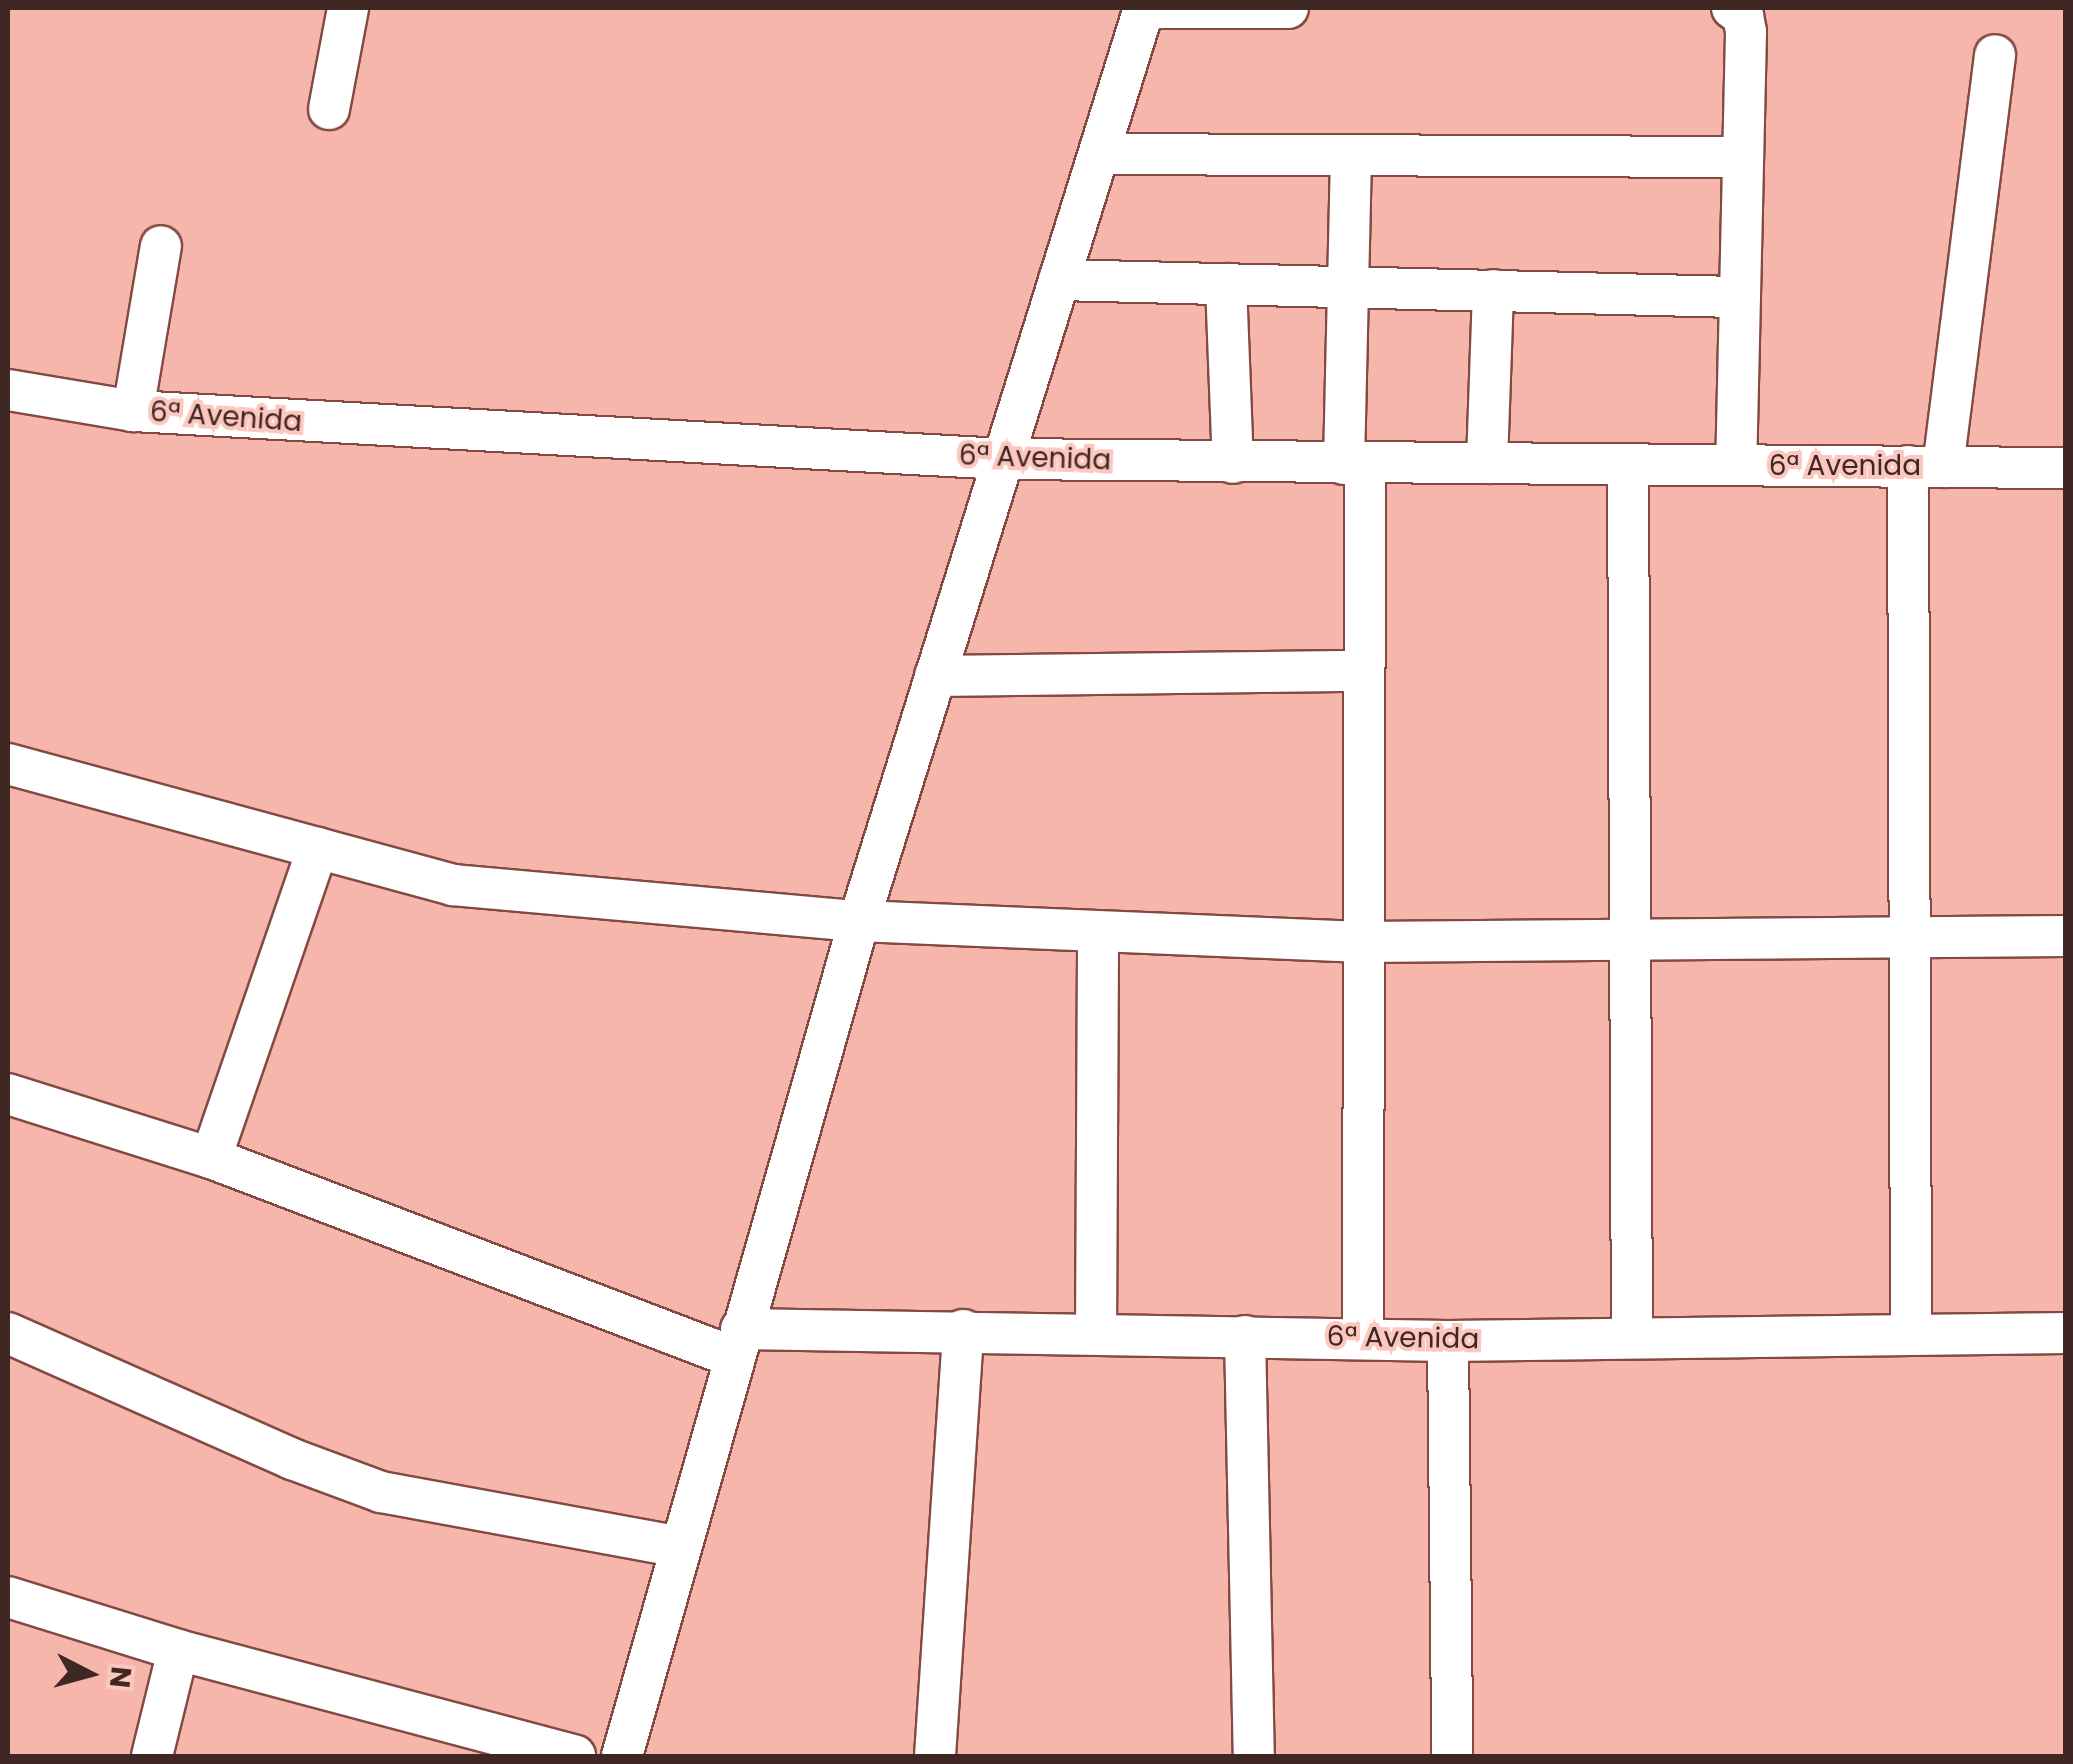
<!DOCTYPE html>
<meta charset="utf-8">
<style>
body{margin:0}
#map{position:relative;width:2073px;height:1764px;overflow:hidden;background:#f7b6ac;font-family:Poppins,sans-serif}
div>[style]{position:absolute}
.roads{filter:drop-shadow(2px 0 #824a42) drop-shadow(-2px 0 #824a42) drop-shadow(0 2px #824a42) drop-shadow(0 -2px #824a42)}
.minor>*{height:40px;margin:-20px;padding:0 20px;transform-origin:20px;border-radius:20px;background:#fff}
span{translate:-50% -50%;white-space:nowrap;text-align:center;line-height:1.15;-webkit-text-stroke:8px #fcc7be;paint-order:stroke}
.street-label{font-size:28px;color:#3f2723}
.frame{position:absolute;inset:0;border:10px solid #3f2723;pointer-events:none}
.north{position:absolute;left:40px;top:1624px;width:100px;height:100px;-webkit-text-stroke:8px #fcc7be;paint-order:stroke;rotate:96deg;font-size:28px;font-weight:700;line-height:40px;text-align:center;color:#3f2723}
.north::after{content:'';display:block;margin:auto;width:35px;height:45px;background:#3f2723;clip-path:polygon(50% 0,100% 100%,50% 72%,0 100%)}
</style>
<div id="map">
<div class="roads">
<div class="minor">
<div style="left:1144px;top:8px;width:144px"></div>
<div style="left:1732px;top:8px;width:14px;rotate:36deg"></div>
<div style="left:1743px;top:16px;width:16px;rotate:79deg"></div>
<div style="left:1746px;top:32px;width:433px;rotate:91.3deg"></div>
<div style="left:329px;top:109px;width:103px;rotate:-79.3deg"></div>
<div style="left:1099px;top:154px;width:639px;rotate:0.27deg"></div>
<div style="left:1059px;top:280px;width:678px;rotate:1.44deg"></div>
<div style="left:1226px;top:284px;width:179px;rotate:87.8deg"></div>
<div style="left:8px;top:390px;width:127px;rotate:9.5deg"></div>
<div style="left:133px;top:411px;width:871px;rotate:3.16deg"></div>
<div style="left:1003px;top:459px;width:1063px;rotate:0.49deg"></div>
<div style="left:133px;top:411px;width:167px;rotate:-80.4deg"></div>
<div style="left:1487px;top:463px;width:173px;rotate:-88deg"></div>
<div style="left:1344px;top:464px;width:309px;rotate:-88.7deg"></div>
<div style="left:1628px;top:465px;width:870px;rotate:89.74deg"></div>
<div style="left:1908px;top:466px;width:866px;rotate:89.8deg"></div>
<div style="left:1943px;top:467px;width:415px;rotate:-82.8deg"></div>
<div style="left:935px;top:676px;width:428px;rotate:-0.7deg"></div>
<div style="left:8px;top:764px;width:461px;rotate:15.2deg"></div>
<div style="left:453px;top:885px;width:408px;rotate:5.1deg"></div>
<div style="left:859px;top:921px;width:503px;rotate:2.39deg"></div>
<div style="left:1362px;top:942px;width:704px;rotate:-0.49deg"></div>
<div style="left:8px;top:1094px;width:213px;rotate:17.5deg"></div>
<div style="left:211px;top:1158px;width:559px;rotate:20.87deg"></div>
<div style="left:211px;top:1158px;width:328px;rotate:-71deg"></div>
<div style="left:741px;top:1329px;width:707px;rotate:0.97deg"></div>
<div style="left:1448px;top:1341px;width:618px;rotate:-0.74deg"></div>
<div style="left:1096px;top:1332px;width:396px;rotate:-89.7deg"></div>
<div style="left:8px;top:1333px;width:311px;rotate:23.9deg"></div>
<div style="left:292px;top:1459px;width:95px;rotate:20.3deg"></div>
<div style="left:381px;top:1492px;width:304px;rotate:10.4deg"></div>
<div style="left:1245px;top:1336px;width:420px;rotate:88.8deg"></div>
<div style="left:1363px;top:1337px;width:872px;rotate:-89.87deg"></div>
<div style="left:1448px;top:1341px;width:415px;rotate:89.4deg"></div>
<div style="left:8px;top:1597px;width:178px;rotate:17.3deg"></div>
<div style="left:178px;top:1650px;width:411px;rotate:14.9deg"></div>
<div style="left:152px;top:1756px;width:109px;rotate:-76.2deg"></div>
<div style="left:622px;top:1756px;width:868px;rotate:-74.15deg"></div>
<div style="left:859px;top:921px;width:956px;rotate:-72.66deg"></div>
<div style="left:935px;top:1756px;width:427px;rotate:-86.2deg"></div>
</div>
</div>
<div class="street-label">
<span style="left:226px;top:417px;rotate:4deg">6ª Avenida</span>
<span style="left:1035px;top:458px;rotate:2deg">6ª Avenida</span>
<span style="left:1845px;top:466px">6ª Avenida</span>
<span style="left:1403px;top:1338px;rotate:1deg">6ª Avenida</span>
</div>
<div class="frame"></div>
<div class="north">N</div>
</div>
